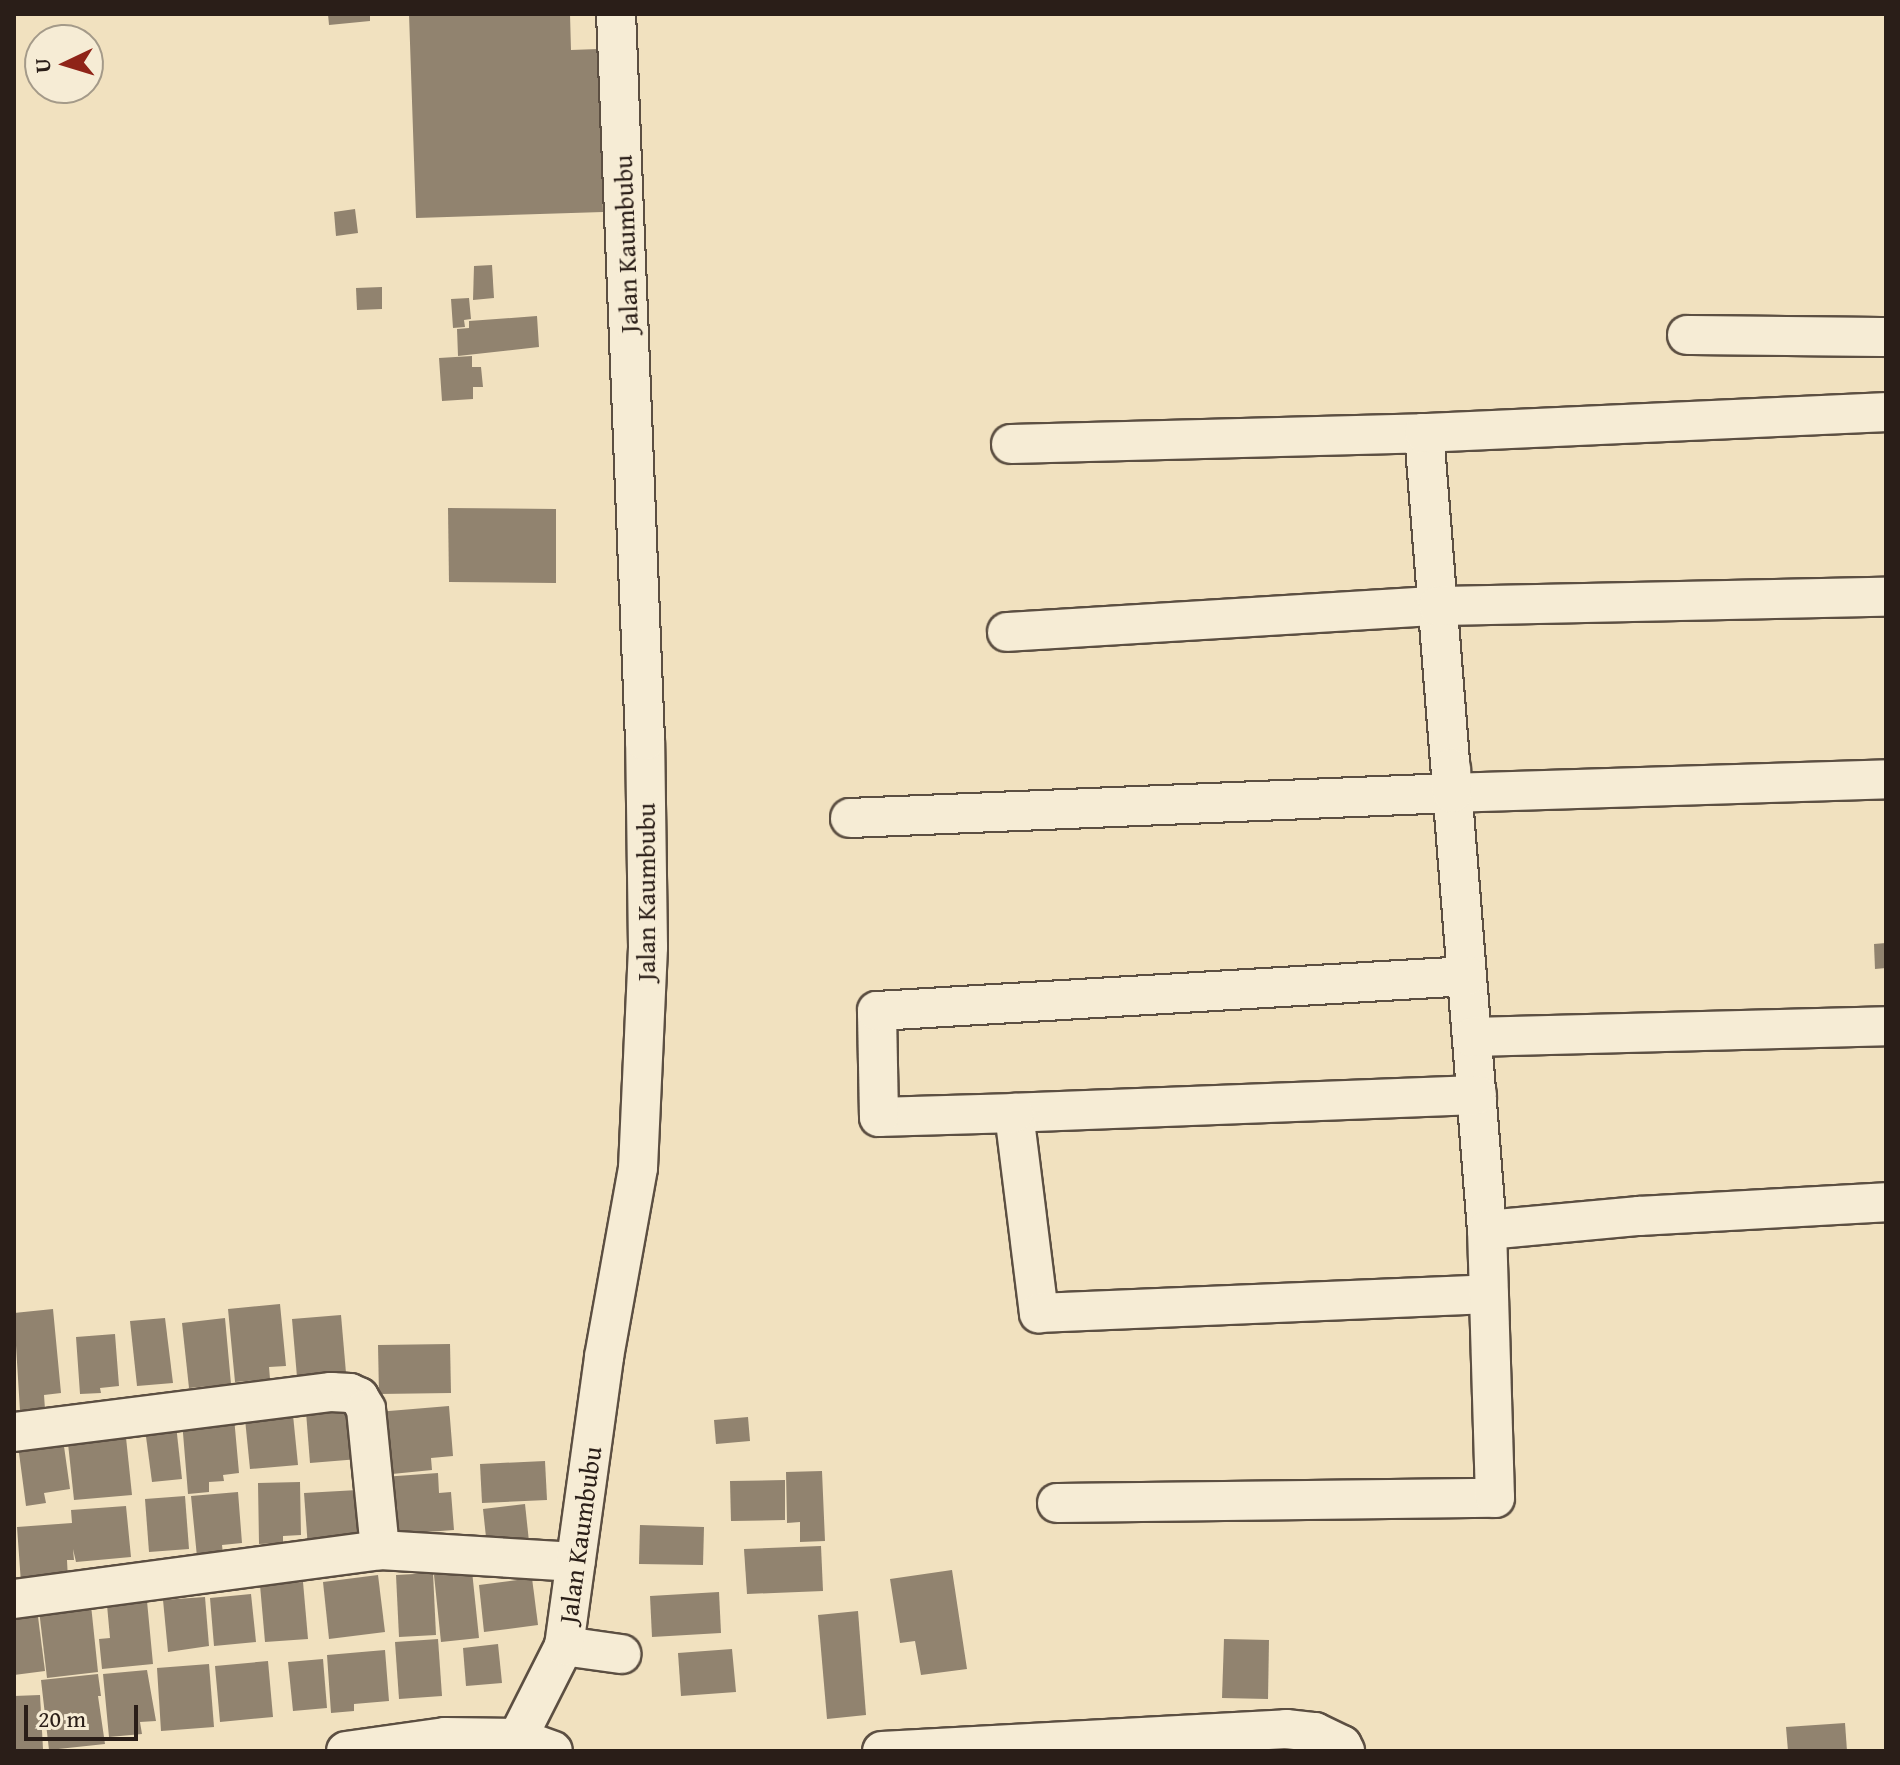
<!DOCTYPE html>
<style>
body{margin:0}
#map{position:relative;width:1900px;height:1765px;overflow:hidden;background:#f1e1bf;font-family:"Gentium Book Plus",serif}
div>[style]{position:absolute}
.building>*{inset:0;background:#91836f}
.roads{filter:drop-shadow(2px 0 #5c4f42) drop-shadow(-2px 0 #5c4f42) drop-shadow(0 2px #5c4f42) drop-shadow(0 -2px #5c4f42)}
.minor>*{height:38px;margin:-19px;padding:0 19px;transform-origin:19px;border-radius:19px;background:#f6ecd5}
span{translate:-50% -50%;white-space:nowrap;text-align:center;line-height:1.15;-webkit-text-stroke:7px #f6ecd5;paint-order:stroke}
.street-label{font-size:26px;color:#2a1e18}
.frame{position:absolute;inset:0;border:16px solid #2a1e18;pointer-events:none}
.north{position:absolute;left:24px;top:24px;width:80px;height:80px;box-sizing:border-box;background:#f6ecd5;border:2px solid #a49a89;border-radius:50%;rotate:266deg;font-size:22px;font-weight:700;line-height:32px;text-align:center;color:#2a1e18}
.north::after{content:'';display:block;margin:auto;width:28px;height:36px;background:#8f2418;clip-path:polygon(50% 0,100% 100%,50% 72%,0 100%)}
.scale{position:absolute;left:24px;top:1705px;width:114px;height:36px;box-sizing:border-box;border:4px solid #2a1e18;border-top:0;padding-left:10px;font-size:24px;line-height:28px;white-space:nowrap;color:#2a1e18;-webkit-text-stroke:6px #f6ecd5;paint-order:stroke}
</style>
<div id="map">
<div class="building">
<div style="clip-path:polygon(328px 14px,370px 14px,370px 21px,329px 25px)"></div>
<div style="clip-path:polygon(409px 14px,570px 14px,571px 50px,598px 49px,603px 212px,416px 218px)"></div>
<div style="clip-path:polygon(355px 209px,358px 233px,336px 236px,334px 212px)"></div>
<div style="clip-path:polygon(492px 265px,494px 298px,473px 300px,474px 266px)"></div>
<div style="clip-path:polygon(382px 287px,382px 309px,357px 310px,356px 288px)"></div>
<div style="clip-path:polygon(469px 298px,471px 319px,464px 320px,465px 327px,453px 328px,451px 299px)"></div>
<div style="clip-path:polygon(537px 316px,539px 347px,458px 356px,457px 329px,469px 328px,469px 321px)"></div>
<div style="clip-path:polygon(472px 356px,472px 367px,481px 367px,483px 387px,473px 387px,473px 399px,442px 401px,439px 358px)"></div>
<div style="clip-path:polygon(448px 508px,556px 509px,556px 583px,449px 582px)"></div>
<div style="clip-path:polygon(1886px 943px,1886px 968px,1875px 969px,1874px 944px)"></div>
<div style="clip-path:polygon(280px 1304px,286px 1366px,269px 1367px,270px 1379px,235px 1382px,228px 1309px)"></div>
<div style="clip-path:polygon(53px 1309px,61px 1393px,44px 1395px,45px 1409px,20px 1411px,14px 1313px)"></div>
<div style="clip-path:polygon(341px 1315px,346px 1373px,297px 1377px,292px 1319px)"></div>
<div style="clip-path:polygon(165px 1318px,173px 1383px,137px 1386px,130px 1321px)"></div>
<div style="clip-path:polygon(225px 1318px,231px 1384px,189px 1388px,182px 1323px)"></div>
<div style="clip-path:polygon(115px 1334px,119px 1386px,100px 1388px,101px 1393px,80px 1394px,76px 1337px)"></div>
<div style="clip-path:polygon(450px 1344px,451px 1393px,379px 1394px,378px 1345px)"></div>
<div style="clip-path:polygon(449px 1406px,453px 1456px,431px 1458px,432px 1470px,382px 1475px,377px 1412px)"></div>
<div style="clip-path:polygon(355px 1408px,359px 1459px,310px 1463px,306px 1412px)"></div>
<div style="clip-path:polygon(293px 1415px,298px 1465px,250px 1469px,245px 1419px)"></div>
<div style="clip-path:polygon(234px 1417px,239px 1473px,223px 1475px,224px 1481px,209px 1482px,209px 1492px,188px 1494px,182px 1421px)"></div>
<div style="clip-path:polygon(748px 1417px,750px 1441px,716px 1444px,714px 1420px)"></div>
<div style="clip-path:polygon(176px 1425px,182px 1479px,152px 1482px,145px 1429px)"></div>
<div style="clip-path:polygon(125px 1428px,132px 1495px,74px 1500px,67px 1434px)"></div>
<div style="clip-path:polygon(62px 1432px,70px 1489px,44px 1493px,46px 1503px,26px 1506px,17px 1438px)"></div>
<div style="clip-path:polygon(545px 1461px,547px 1500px,482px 1503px,480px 1464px)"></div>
<div style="clip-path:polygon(822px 1471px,825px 1541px,800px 1542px,800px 1522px,787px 1523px,786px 1472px)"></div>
<div style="clip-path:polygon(438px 1473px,439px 1493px,451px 1492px,454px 1530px,399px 1534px,397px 1506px,385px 1507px,383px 1477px)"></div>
<div style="clip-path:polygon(785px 1480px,785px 1520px,731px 1521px,730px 1481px)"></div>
<div style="clip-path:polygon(300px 1482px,301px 1535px,283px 1536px,283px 1543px,259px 1544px,258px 1483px)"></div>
<div style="clip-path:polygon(358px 1490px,361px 1545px,308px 1548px,304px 1493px)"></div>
<div style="clip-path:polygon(238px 1492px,242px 1543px,222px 1545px,223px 1554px,197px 1557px,191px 1496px)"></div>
<div style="clip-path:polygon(185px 1496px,189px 1549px,149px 1552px,145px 1499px)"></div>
<div style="clip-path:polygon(525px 1504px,530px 1551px,488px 1556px,483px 1509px)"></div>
<div style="clip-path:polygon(126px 1506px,131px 1557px,76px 1562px,73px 1549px,74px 1560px,67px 1560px,68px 1580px,21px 1583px,17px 1527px,72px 1523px,71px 1510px)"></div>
<div style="clip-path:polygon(640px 1525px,704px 1527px,703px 1565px,639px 1564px)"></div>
<div style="clip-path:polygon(821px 1546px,823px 1591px,747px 1594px,744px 1549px)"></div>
<div style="clip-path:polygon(952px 1570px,967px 1669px,921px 1675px,915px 1641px,900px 1643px,890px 1579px)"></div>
<div style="clip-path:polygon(472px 1571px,479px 1638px,441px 1642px,434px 1575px)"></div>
<div style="clip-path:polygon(433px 1573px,436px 1635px,399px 1637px,396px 1575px)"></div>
<div style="clip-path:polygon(378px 1575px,385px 1632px,329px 1639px,323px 1582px)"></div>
<div style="clip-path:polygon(532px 1578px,538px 1625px,484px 1632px,479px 1585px)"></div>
<div style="clip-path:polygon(303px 1582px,308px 1639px,265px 1642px,260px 1585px)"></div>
<div style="clip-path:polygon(719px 1592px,721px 1633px,652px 1637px,650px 1596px)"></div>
<div style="clip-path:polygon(251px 1594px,256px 1642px,214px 1646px,210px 1598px)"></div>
<div style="clip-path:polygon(205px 1597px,209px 1646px,168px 1652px,163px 1600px)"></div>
<div style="clip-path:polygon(147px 1601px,153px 1664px,102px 1669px,99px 1639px,110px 1638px,107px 1605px)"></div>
<div style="clip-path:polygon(91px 1605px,98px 1672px,47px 1678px,39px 1610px)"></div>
<div style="clip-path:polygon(37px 1609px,45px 1671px,14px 1675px,14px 1612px)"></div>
<div style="clip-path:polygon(858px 1611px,866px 1715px,827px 1719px,818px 1615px)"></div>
<div style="clip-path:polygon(438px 1639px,442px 1696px,399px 1699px,395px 1642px)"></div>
<div style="clip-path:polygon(1224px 1639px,1269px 1640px,1268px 1699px,1222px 1698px)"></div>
<div style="clip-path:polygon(498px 1644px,502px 1683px,466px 1686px,463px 1648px)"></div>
<div style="clip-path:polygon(732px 1649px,736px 1692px,681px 1696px,678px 1653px)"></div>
<div style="clip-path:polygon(385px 1650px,389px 1701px,354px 1704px,354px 1711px,331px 1713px,327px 1655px)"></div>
<div style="clip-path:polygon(323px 1659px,327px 1708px,293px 1711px,288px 1662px)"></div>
<div style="clip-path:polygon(268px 1661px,273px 1717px,220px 1722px,215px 1666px)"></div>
<div style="clip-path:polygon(209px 1664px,214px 1727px,161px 1731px,157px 1668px)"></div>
<div style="clip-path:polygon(147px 1670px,156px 1721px,140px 1722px,142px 1734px,109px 1737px,103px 1674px)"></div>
<div style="clip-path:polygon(98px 1674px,101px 1696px,98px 1696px,105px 1744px,49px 1750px,41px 1680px)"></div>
<div style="clip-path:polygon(40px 1695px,43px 1749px,14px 1751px,14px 1696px)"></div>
<div style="clip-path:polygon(1845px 1723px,1847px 1751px,1788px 1751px,1786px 1727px)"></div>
</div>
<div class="roads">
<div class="minor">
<div style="left:1687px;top:335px;width:199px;rotate:0.6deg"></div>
<div style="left:1424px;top:433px;width:799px;rotate:85.48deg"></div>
<div style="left:1011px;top:444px;width:413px;rotate:-1.5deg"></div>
<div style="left:1424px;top:433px;width:462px;rotate:-2.6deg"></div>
<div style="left:1007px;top:632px;width:432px;rotate:-3.5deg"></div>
<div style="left:1438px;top:606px;width:448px;rotate:-1.2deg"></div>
<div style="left:1452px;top:793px;width:434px;rotate:-1.8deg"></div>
<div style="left:850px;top:818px;width:603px;rotate:-2.38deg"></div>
<div style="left:1452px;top:793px;width:25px;rotate:-92deg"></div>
<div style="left:1472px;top:1037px;width:414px;rotate:-1.5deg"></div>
<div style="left:1477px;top:1095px;width:463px;rotate:177.8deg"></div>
<div style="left:1014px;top:1113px;width:202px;rotate:82.9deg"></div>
<div style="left:1039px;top:1313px;width:450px;rotate:-2.4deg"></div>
<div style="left:1014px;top:1113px;width:135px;rotate:178.3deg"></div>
<div style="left:879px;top:1117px;width:106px;rotate:-91.1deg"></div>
<div style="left:877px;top:1011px;width:591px;rotate:-3.39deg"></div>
<div style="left:14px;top:1432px;width:320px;rotate:-7.2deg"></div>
<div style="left:331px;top:1392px;width:19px;rotate:3deg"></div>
<div style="left:350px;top:1393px;width:10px;rotate:24deg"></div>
<div style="left:359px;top:1397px;width:14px;rotate:60deg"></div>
<div style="left:366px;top:1409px;width:142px;rotate:84.3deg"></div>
<div style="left:1057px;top:1503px;width:438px;rotate:-0.7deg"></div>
<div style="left:1495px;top:1498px;width:268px;rotate:-91.7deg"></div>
<div style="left:1487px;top:1230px;width:153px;rotate:-5.3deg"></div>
<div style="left:1639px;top:1216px;width:247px;rotate:-3.2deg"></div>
<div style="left:14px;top:1599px;width:369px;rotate:-7.6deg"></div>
<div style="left:380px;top:1550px;width:196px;rotate:3.5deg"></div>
<div style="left:564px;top:1646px;width:58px;rotate:8deg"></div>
<div style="left:346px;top:1751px;width:100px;rotate:-8deg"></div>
<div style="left:445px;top:1737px;width:73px;rotate:0.8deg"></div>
<div style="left:518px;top:1738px;width:37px;rotate:20deg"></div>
<div style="left:511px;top:1751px;width:118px;rotate:-63.2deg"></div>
<div style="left:564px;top:1646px;width:292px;rotate:-82.1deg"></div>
<div style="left:604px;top:1357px;width:192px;rotate:-79.8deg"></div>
<div style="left:638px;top:1168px;width:221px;rotate:-87.4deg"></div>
<div style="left:648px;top:947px;width:206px;rotate:-90.8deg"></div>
<div style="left:645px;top:741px;width:728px;rotate:-92.28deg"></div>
<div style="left:882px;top:1751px;width:405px;rotate:-3.1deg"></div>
<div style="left:1286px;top:1729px;width:29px;rotate:6deg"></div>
<div style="left:1315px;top:1732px;width:30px;rotate:26deg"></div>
<div style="left:1342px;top:1745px;width:7px;rotate:63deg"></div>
</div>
</div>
<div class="street-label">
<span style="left:626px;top:244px;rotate:-92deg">Jalan Kaumbubu</span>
<span style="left:646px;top:892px;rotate:-90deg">Jalan Kaumbubu</span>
<span style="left:580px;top:1535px;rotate:-82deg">Jalan Kaumbubu</span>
</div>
<div class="frame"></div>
<div class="north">U</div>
<div class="scale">20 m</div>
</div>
